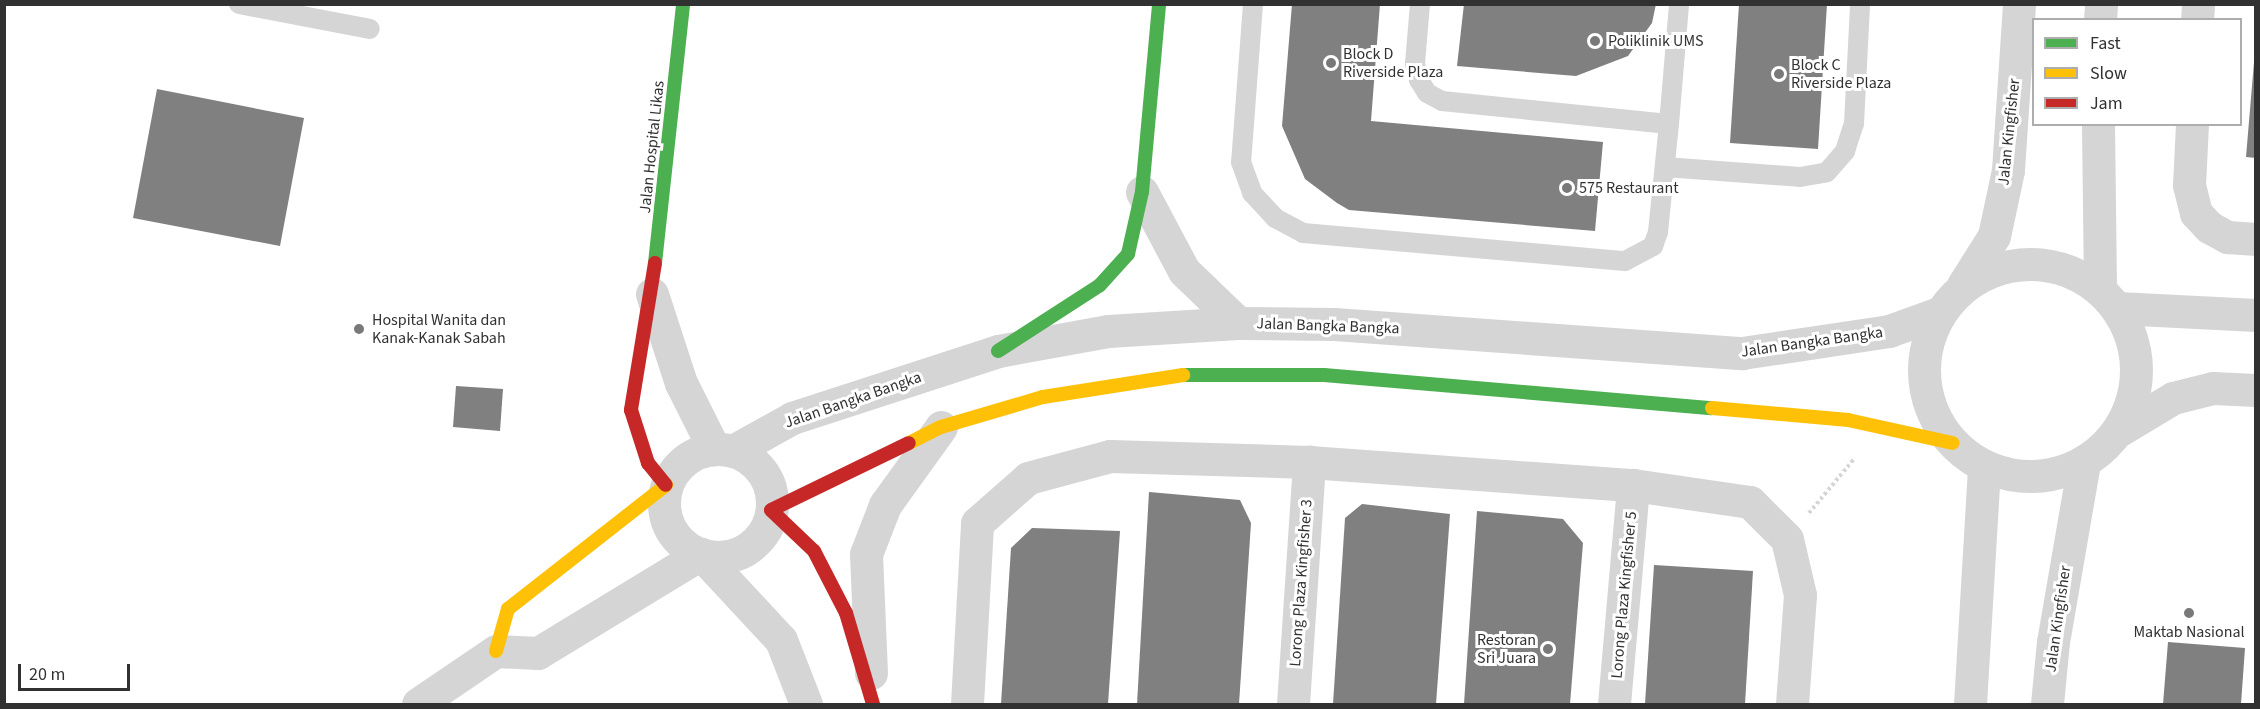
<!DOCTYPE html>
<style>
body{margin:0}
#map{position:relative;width:2260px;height:709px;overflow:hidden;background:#fff;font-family:"Source Sans 3",sans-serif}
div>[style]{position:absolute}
.building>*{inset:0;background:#808080}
.path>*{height:4px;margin-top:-2px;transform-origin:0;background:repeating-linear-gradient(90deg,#d5d5d5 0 3px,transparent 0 6px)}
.lane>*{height:20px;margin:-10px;padding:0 10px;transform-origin:10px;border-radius:10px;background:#d5d5d5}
.street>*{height:33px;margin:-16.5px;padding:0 16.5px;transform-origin:16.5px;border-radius:16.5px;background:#d5d5d5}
.street>.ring{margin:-16.5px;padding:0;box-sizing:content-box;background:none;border:33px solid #d5d5d5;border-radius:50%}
.fast>*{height:14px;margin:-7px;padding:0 7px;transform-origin:7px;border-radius:7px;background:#4caf50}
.slow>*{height:14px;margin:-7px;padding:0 7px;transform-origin:7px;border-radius:7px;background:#ffc107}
.jam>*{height:14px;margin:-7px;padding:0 7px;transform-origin:7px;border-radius:7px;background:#c62828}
.dots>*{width:16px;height:16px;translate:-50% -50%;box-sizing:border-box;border:3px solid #fff;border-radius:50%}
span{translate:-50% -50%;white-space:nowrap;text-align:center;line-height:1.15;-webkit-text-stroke:6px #fff;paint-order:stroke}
.poi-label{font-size:16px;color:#313131}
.left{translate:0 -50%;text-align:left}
.right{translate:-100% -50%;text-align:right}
.street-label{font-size:16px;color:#313131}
.frame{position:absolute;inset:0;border:6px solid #313131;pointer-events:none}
.legend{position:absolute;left:2032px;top:18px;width:210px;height:108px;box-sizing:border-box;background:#fff;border:2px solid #adadad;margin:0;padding:8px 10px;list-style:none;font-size:18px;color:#313131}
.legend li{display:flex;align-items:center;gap:12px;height:30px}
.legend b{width:30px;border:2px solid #adadad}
.scale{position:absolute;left:18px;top:664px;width:112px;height:27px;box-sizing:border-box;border:3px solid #313131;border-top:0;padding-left:8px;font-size:18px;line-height:21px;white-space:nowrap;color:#313131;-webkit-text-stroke:4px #fff;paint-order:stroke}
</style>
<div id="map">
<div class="building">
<div style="clip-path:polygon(1292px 4px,1380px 4px,1371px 121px,1603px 142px,1595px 231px,1349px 210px,1337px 203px,1305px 179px,1282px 126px)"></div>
<div style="clip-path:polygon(1464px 4px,1656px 4px,1652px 23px,1628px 56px,1576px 76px,1457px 66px)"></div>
<div style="clip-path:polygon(1739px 4px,1827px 4px,1818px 149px,1730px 143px)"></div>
<div style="clip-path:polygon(2254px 62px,2256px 62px,2256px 158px,2246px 157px)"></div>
<div style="clip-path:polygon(157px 89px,304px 118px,280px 246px,133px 218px)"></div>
<div style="clip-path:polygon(456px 386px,503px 389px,500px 431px,453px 427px)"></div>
<div style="clip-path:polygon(1149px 492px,1240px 500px,1251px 523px,1239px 704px,1137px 704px)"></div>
<div style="clip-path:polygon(1362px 504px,1450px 514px,1436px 704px,1333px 704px,1345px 518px)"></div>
<div style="clip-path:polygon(1477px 511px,1563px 519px,1583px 543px,1570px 704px,1464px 704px)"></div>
<div style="clip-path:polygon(1032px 528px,1120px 531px,1108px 704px,1001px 704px,1011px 548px)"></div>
<div style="clip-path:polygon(1654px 565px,1753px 571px,1745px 704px,1645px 704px)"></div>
<div style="clip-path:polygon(2168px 642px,2245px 648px,2241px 704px,2163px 704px)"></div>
</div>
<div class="path">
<div style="left:1809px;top:513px;width:70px;rotate:-50.2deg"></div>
</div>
<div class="lane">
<div style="left:239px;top:4px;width:133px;rotate:10.8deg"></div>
<div style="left:1253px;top:4px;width:158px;rotate:94.3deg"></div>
<div style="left:1241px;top:162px;width:33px;rotate:70deg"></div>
<div style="left:1252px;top:193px;width:34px;rotate:47deg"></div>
<div style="left:1275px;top:218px;width:32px;rotate:28deg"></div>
<div style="left:1303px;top:233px;width:323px;rotate:5deg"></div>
<div style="left:1625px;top:261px;width:32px;rotate:-28deg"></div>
<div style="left:1653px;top:246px;width:15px;rotate:-70deg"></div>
<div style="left:1658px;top:232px;width:109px;rotate:-84.2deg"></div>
<div style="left:1420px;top:4px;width:60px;rotate:94.8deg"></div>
<div style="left:1415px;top:64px;width:16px;rotate:76deg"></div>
<div style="left:1419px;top:80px;width:15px;rotate:58deg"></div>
<div style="left:1427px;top:93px;width:17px;rotate:28deg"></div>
<div style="left:1442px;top:101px;width:228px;rotate:5.8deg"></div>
<div style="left:1669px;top:124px;width:120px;rotate:-85.2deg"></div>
<div style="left:1665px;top:167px;width:135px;rotate:4.2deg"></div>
<div style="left:1800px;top:177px;width:27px;rotate:-10deg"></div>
<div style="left:1827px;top:172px;width:28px;rotate:-49deg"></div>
<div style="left:1845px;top:151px;width:28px;rotate:-72deg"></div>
<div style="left:1854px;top:124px;width:120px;rotate:-87.1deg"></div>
</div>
<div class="street">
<div style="left:2100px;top:20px;width:16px;rotate:-86deg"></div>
<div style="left:2197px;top:20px;width:16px;rotate:-86deg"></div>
<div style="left:2098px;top:124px;width:164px;rotate:89.3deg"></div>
<div style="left:2192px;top:124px;width:61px;rotate:92.8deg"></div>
<div style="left:2189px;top:185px;width:29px;rotate:76deg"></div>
<div style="left:2196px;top:213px;width:19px;rotate:47deg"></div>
<div style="left:2209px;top:227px;width:21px;rotate:29deg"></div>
<div style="left:2227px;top:237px;width:29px;rotate:4deg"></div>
<div style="left:1142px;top:192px;width:89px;rotate:62deg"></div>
<div style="left:1184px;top:271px;width:75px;rotate:43.9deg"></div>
<div class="ring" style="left:1924px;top:264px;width:179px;height:179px"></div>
<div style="left:1963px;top:285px;width:58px;rotate:-57.7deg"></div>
<div style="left:1994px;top:236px;width:67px;rotate:-78deg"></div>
<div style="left:2008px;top:170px;width:166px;rotate:-86.2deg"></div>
<div style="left:652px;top:294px;width:94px;rotate:72deg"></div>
<div style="left:681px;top:383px;width:74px;rotate:63.4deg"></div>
<div style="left:2118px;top:308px;width:138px;rotate:2.9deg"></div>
<div style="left:2118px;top:431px;width:64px;rotate:-31deg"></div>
<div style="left:2173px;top:398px;width:41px;rotate:-14deg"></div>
<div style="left:2213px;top:388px;width:43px;rotate:2.7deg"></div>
<div class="ring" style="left:664px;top:449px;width:75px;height:75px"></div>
<div style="left:733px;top:451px;width:68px;rotate:-29.2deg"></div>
<div style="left:792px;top:418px;width:217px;rotate:-18deg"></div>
<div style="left:998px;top:351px;width:112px;rotate:-10.3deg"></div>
<div style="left:1108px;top:331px;width:130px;rotate:-3.5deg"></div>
<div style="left:1238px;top:323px;width:96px;rotate:0.6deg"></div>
<div style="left:1334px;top:324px;width:409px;rotate:4.1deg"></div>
<div style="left:1742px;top:353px;width:149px;rotate:-8.5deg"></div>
<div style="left:1889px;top:331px;width:53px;rotate:-19.8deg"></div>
<div style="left:871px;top:673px;width:119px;rotate:-92.4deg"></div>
<div style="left:866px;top:554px;width:53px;rotate:-68.8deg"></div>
<div style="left:885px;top:505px;width:96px;rotate:-54.3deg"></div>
<div style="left:418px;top:704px;width:94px;rotate:-34.2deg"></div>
<div style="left:496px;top:651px;width:42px;rotate:2.7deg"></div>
<div style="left:538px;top:653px;width:191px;rotate:-31.3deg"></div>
<div style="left:701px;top:554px;width:117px;rotate:47.1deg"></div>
<div style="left:781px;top:640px;width:69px;rotate:68.7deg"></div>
<div style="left:967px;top:704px;width:181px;rotate:-86.8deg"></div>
<div style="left:977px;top:523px;width:68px;rotate:-41.4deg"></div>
<div style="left:1028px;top:478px;width:85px;rotate:-15deg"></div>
<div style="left:1110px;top:456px;width:199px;rotate:1.7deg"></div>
<div style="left:1309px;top:462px;width:325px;rotate:4.1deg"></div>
<div style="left:1633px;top:485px;width:118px;rotate:8.3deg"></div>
<div style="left:1750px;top:502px;width:52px;rotate:45deg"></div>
<div style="left:1787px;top:539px;width:57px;rotate:76.9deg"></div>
<div style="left:1800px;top:595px;width:109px;rotate:94.2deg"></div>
<div style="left:1293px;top:704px;width:243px;rotate:-86.2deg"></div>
<div style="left:1614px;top:704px;width:220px;rotate:-85deg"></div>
<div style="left:1970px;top:704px;width:237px;rotate:-86.6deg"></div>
<div style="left:2047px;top:704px;width:62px;rotate:-84.5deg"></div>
<div style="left:2053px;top:642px;width:182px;rotate:-80.2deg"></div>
</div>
<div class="fast">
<div style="left:655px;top:263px;width:261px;rotate:-83.8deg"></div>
<div style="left:998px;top:351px;width:121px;rotate:-32.9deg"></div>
<div style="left:1100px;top:285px;width:42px;rotate:-47.9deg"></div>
<div style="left:1128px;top:254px;width:64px;rotate:-77.3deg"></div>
<div style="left:1142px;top:192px;width:189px;rotate:-84.8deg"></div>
<div style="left:1183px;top:375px;width:141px"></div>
<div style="left:1324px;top:375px;width:389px;rotate:4.9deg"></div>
</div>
<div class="slow">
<div style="left:1712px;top:408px;width:137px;rotate:5deg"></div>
<div style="left:1848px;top:420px;width:107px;rotate:12.4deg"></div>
<div style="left:909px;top:443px;width:36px;rotate:-27deg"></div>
<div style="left:941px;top:427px;width:106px;rotate:-16.4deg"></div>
<div style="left:1043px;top:397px;width:142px;rotate:-8.9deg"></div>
<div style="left:496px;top:651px;width:44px;rotate:-74.1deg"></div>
<div style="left:508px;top:609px;width:201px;rotate:-38.1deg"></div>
</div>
<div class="jam">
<div style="left:655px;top:263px;width:149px;rotate:99.3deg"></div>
<div style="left:631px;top:410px;width:56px;rotate:72.2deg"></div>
<div style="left:648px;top:463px;width:28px;rotate:51deg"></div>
<div style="left:873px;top:704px;width:95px;rotate:-106.5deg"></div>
<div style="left:846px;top:613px;width:70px;rotate:-117.3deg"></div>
<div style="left:814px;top:551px;width:59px;rotate:-136.4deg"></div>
<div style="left:771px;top:510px;width:153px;rotate:-25.9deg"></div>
</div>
<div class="dots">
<div style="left:1595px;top:41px;background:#797979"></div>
<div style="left:1331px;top:63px;background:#797979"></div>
<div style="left:1779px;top:74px;background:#797979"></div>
<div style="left:1567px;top:188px;background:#797979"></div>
<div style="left:359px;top:329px;background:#797979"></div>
<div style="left:2189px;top:613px;background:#797979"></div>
<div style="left:1548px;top:649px;background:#797979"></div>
</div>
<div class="poi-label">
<span class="left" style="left:1608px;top:41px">Poliklinik UMS</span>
<span class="left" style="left:1343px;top:63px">Block D<br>Riverside Plaza</span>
<span class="left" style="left:1791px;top:74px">Block C<br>Riverside Plaza</span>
<span class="left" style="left:1579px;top:188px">575 Restaurant</span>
<span class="left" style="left:372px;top:329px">Hospital Wanita dan<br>Kanak-Kanak Sabah</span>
<span style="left:2189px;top:632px">Maktab Nasional</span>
<span class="right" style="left:1536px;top:649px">Restoran<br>Sri Juara</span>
</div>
<div class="street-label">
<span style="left:2009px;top:132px;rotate:-84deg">Jalan Kingfisher</span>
<span style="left:652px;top:147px;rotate:-84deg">Jalan Hospital Likas</span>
<span style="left:1328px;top:326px;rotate:2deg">Jalan Bangka Bangka</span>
<span style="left:1812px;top:342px;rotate:-8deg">Jalan Bangka Bangka</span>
<span style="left:853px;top:400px;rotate:-19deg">Jalan Bangka Bangka</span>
<span style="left:1301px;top:583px;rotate:-86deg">Lorong Plaza Kingfisher 3</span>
<span style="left:1624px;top:595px;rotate:-85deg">Lorong Plaza Kingfisher 5</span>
<span style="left:2058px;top:619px;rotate:-82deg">Jalan Kingfisher</span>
</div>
<div class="frame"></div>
<ul class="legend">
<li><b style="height:8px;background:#4caf50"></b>Fast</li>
<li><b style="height:8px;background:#ffc107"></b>Slow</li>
<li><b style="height:8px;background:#c62828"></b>Jam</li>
</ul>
<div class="scale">20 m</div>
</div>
